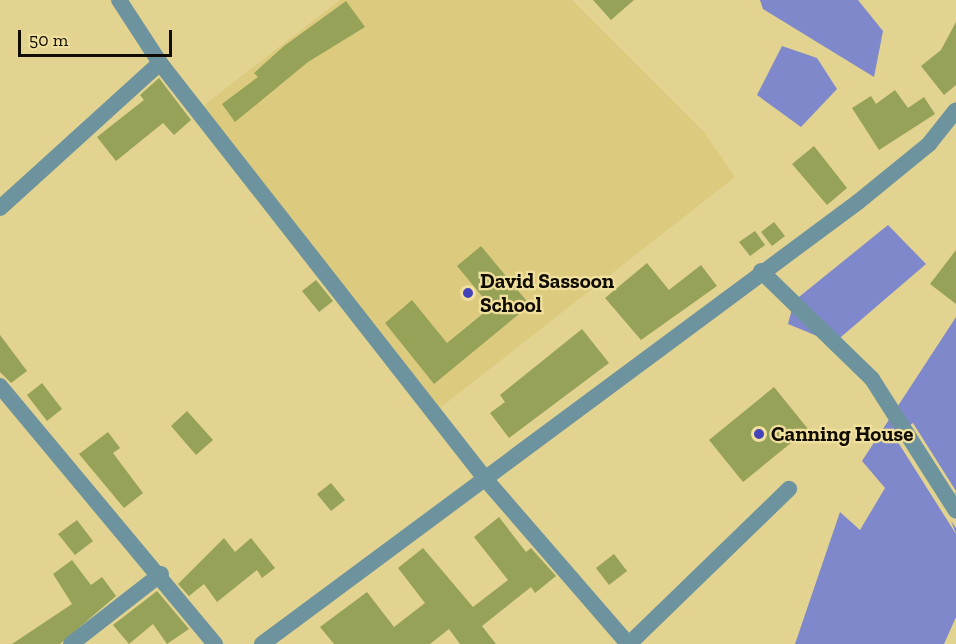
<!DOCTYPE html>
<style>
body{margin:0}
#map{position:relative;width:956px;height:644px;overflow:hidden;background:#e2d390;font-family:"Zilla Slab",serif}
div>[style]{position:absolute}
.built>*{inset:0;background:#dccb7f}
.water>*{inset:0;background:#7f88cb}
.pier>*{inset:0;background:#e2d390}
.building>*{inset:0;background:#95a257}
.minor>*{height:16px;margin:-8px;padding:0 8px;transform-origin:8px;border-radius:8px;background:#6d939e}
.dots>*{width:16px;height:16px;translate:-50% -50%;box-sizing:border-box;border:3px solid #f0e09d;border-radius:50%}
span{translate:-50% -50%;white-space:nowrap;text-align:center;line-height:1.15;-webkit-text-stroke:4.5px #f0e09d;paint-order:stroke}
.poi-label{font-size:21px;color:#110c00;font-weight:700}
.left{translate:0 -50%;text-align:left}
.scale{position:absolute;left:18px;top:30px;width:154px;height:27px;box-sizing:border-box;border:3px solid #110c00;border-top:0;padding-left:8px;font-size:18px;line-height:21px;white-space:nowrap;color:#110c00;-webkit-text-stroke:4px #f0e09d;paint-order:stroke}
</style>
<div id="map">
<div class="built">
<div style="clip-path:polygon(340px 0,572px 0,704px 132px,735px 177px,440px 408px,203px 106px)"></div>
</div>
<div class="water">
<div style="clip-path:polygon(760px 0,858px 0,883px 31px,874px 77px,763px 9px)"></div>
<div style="clip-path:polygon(782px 46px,817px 58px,837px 89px,801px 127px,757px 95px)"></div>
<div style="clip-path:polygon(888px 225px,926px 264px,834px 343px,788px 324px,794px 301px)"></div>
<div style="clip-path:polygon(956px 317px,956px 493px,945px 513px,956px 528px,956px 617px,944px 644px,795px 644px,840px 512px,860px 530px,885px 488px,862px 461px)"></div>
</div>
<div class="pier">
<div style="clip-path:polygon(913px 423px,956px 491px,948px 513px,956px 534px,894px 436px)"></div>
</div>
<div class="building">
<div style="clip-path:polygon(593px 0,634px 0,611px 20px)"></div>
<div style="clip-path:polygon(346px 1px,365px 27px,308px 62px,235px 122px,222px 104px,258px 77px,254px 73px,284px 46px)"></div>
<div style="clip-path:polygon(956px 22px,956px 85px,944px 95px,921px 66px,941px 50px)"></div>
<div style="clip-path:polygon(159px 78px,191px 120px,174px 135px,163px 123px,116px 161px,97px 137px,144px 100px,140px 95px)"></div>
<div style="clip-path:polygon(895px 90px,908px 108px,924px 97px,935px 114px,879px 150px,852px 108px,871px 96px,876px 104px)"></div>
<div style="clip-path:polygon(814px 146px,847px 188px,827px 205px,792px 164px)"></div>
<div style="clip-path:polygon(774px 222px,785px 236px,772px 246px,761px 232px)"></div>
<div style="clip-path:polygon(755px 231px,765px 245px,750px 256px,739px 242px)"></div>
<div style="clip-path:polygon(481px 246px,530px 305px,434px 384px,385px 323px,412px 300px,447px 343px,491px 307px,457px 266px)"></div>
<div style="clip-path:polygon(956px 250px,956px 304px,930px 284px)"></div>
<div style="clip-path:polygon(647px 263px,669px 290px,701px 265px,717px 286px,641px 340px,605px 298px)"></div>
<div style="clip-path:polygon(316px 280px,333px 301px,319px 312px,302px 291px)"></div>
<div style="clip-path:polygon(582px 329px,609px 363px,509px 438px,490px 413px,505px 402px,500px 395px)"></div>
<div style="clip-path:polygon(0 335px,27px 371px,11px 383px,0 372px)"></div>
<div style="clip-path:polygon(42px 383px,62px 409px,47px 421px,27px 395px)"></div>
<div style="clip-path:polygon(774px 387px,808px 429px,743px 482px,709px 440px)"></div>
<div style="clip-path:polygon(187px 411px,213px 440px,196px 455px,171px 426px)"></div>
<div style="clip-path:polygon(108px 432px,120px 448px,113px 453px,143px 493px,124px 508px,79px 454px)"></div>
<div style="clip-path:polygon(331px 483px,345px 500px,331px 511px,317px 494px)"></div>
<div style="clip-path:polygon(499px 517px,526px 552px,531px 548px,556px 576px,535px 593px,531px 587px,482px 626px,496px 644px,460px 644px,449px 629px,430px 644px,334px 644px,320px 627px,367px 592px,394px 627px,425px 603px,398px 568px,423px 548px,473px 607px,508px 580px,474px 537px)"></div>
<div style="clip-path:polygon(77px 520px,93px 541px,75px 555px,58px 534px)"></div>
<div style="clip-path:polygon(224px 538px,235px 552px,251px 538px,275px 568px,262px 578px,257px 570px,217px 602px,204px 584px,189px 596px,178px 584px)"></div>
<div style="clip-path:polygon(614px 554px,627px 571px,609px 585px,596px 568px)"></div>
<div style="clip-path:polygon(72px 560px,91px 585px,102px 577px,116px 596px,60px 644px,12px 644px,72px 604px,53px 574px)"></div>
<div style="clip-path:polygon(157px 591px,189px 629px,167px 644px,153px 624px,129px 644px,113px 625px)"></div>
</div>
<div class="minor">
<div style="left:119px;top:0;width:75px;rotate:56.9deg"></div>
<div style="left:160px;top:63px;width:531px;rotate:51.96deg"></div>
<div style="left:487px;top:481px;width:216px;rotate:49.1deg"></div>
<div style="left:0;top:208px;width:216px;rotate:-42.2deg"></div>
<div style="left:761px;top:271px;width:155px;rotate:44.2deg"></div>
<div style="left:872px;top:379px;width:156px;rotate:57.5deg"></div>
<div style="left:0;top:386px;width:336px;rotate:50.2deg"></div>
<div style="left:71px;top:644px;width:114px;rotate:-37.9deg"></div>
<div style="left:262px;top:644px;width:742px;rotate:-36.56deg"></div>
<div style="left:858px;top:202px;width:92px;rotate:-39.2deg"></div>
<div style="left:929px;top:144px;width:43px;rotate:-51.5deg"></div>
<div style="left:629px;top:644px;width:223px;rotate:-44.1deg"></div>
</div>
<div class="dots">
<div style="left:468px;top:293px;background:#4443b9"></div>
<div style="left:759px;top:434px;background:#4443b9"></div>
</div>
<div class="poi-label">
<span class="left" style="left:480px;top:293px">David Sassoon<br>School</span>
<span class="left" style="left:771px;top:434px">Canning House</span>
</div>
<div class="scale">50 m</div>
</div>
